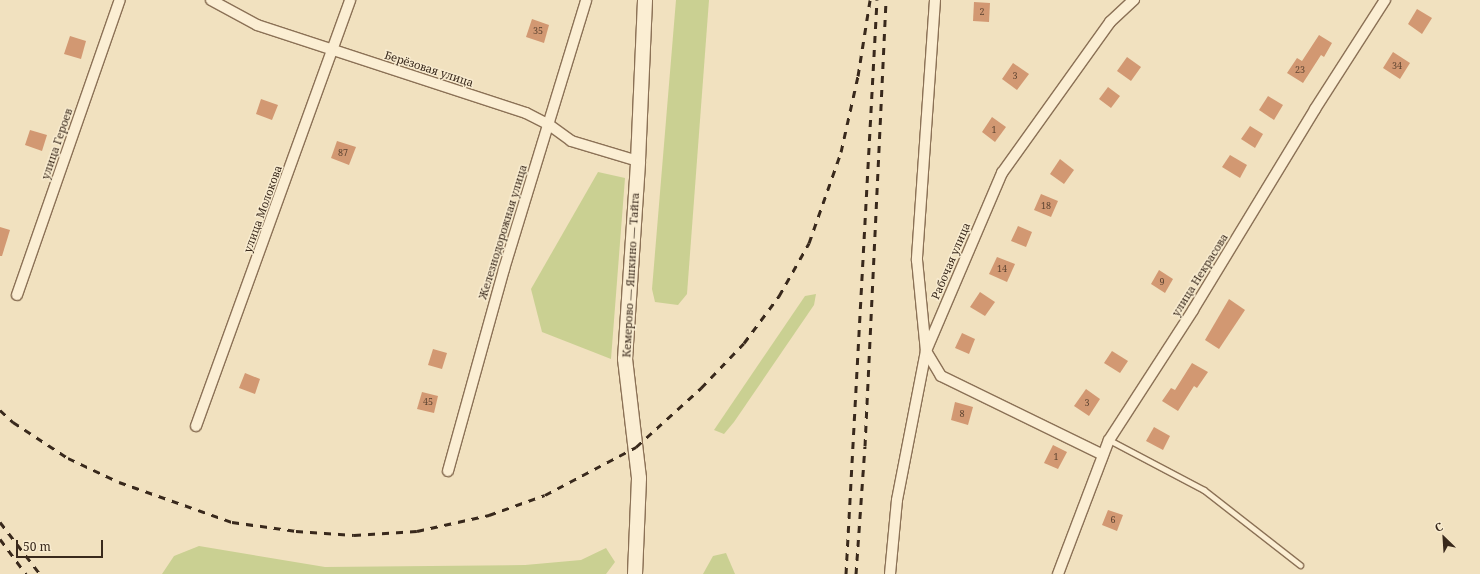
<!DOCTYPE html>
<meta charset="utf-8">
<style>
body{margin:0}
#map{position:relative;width:1480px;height:574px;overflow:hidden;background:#f1e1bf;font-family:"Noto Serif",serif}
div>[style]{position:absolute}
.green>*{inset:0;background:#cad092}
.building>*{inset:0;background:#d29872}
.roads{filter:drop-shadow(1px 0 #8b7156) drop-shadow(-1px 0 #8b7156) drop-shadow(0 1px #8b7156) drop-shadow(0 -1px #8b7156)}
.service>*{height:5px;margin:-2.5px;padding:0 2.5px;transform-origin:2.5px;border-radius:2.5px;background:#fbeed3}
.minor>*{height:10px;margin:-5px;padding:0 5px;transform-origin:5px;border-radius:5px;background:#fbeed3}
.secondary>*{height:14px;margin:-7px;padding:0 7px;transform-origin:7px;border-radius:7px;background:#fbeed3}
.rail>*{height:3px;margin-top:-1.5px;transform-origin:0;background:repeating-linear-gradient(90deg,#39291c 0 7px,transparent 0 14px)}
span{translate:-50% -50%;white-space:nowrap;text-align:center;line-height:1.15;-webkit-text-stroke:3px #f8ebcf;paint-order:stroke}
.number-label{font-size:9px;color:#5f4532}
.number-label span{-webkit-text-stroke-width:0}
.street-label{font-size:11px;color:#39291c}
.north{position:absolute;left:1424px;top:518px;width:40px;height:40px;-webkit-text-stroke:3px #f8ebcf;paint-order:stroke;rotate:335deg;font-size:11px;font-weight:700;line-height:16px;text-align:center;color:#39291c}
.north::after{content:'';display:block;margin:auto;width:14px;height:18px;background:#39291c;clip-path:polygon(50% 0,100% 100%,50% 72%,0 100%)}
.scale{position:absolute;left:16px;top:540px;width:87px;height:18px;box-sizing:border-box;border:2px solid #39291c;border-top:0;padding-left:5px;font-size:12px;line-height:14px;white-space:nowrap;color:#39291c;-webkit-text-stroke:3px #f8ebcf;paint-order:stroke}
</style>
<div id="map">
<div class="green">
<div style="clip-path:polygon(676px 0,709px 0,687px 294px,678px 305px,655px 302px,652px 289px)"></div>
<div style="clip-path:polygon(598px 172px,625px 178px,611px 359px,542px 332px,531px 289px)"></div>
<div style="clip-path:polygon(816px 294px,814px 305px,734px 422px,724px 434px,714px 430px,805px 296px)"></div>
<div style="clip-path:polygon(199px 546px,325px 567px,525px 565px,581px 560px,606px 548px,615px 562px,606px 574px,162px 574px,174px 556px)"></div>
<div style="clip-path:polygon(726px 553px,735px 574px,703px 574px,713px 556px)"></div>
</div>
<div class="building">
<div style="clip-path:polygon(974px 2px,990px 3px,989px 22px,973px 21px)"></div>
<div style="clip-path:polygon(1417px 9px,1432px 18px,1422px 34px,1408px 24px)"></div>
<div style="clip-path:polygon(532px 19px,549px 25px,544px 43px,526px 37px)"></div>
<div style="clip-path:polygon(1319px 35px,1332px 43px,1324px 57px,1321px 55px,1303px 83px,1287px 73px,1297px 58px,1302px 61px)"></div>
<div style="clip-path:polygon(70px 36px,86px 41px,81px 59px,64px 54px)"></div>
<div style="clip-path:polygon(1393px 52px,1410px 63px,1400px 79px,1383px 68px)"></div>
<div style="clip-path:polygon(1127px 57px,1141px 67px,1131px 81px,1117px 71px)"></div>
<div style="clip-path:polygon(1013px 63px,1029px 74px,1017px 90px,1002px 79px)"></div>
<div style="clip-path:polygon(1108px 87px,1120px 96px,1111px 108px,1099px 99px)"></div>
<div style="clip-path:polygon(1268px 96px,1283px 105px,1274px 120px,1259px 110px)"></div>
<div style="clip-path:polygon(261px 99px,278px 105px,272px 120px,256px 114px)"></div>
<div style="clip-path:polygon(992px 117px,1006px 127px,995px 142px,982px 132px)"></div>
<div style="clip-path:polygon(1250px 126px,1263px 134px,1255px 148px,1241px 139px)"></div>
<div style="clip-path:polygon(30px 130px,47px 135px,42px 151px,25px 145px)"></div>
<div style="clip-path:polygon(337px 141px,356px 147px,349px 165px,331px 158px)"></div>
<div style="clip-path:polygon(1230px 155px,1247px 165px,1240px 178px,1222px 167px)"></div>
<div style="clip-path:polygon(1060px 159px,1074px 170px,1064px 184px,1050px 174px)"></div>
<div style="clip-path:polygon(1041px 194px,1058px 201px,1051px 217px,1034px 210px)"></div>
<div style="clip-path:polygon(1018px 226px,1032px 232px,1026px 247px,1011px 241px)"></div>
<div style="clip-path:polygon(0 227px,10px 230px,2px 256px,0 256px)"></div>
<div style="clip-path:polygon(997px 257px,1015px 264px,1007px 282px,989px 274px)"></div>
<div style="clip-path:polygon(1159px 270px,1173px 279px,1165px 293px,1151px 284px)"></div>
<div style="clip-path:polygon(980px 292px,995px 302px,985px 316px,970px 307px)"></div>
<div style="clip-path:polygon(1229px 299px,1245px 310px,1219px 349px,1205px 340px)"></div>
<div style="clip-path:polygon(962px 333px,975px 339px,969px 354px,955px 348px)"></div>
<div style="clip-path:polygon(433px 349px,447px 353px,442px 369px,428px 365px)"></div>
<div style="clip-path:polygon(1112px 351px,1128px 361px,1120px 373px,1104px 363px)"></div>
<div style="clip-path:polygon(1192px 363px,1208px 372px,1197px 388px,1194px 386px,1178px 411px,1162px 401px,1171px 388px,1175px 390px)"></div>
<div style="clip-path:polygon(245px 373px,260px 379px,255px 394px,239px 388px)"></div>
<div style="clip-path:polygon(1086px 389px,1100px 399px,1089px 416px,1074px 406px)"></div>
<div style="clip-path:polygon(422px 392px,438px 396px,434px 413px,417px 409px)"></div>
<div style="clip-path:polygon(955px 402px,973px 407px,968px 425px,951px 420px)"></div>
<div style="clip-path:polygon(1154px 427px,1170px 436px,1163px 450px,1146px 441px)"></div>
<div style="clip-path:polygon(1053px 445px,1067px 452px,1058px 469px,1044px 463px)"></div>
<div style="clip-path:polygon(1108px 510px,1123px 515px,1117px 531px,1102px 525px)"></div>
</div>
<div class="roads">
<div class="service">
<div style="left:1109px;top:440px;width:107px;rotate:27.8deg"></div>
<div style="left:1204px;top:490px;width:122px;rotate:38deg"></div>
</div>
<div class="minor">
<div style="left:211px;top:0;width:52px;rotate:28.5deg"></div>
<div style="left:257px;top:25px;width:283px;rotate:18.1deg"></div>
<div style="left:526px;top:113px;width:25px;rotate:27deg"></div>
<div style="left:548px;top:124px;width:29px;rotate:36deg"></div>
<div style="left:571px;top:141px;width:70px;rotate:16.6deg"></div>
<div style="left:935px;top:0;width:261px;rotate:94deg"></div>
<div style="left:917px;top:260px;width:91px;rotate:84.4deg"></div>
<div style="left:926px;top:351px;width:29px;rotate:59deg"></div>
<div style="left:941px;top:376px;width:180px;rotate:26deg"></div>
<div style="left:17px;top:295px;width:312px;rotate:-70.8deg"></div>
<div style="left:196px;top:426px;width:453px;rotate:-70.1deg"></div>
<div style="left:448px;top:471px;width:210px;rotate:-74.5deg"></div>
<div style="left:504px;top:269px;width:281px;rotate:-73deg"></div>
<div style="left:890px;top:574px;width:74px;rotate:-84.6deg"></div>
<div style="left:897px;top:500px;width:152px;rotate:-79deg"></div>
<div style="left:926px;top:351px;width:194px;rotate:-66.9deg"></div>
<div style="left:1002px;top:173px;width:186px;rotate:-54.4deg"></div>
<div style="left:1110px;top:22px;width:33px;rotate:-43deg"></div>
<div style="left:1058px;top:574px;width:143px;rotate:-69.2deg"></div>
<div style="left:1109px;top:440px;width:155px;rotate:-57.1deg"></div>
<div style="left:1193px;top:310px;width:235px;rotate:-58.7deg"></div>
<div style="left:1315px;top:109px;width:130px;rotate:-57.3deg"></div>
</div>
<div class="secondary">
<div style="left:635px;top:574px;width:96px;rotate:-87.6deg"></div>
<div style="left:639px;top:478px;width:120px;rotate:-96.7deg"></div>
<div style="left:625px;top:359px;width:198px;rotate:-86.2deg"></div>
<div style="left:638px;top:161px;width:161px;rotate:-87.5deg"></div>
</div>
</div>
<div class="rail">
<div style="left:0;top:410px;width:18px;rotate:43deg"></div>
<div style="left:13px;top:422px;width:66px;rotate:33.2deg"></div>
<div style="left:68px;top:458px;width:56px;rotate:25.2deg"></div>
<div style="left:119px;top:482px;width:120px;rotate:19.5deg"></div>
<div style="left:232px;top:522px;width:65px;rotate:8deg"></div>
<div style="left:296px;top:531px;width:58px;rotate:3.9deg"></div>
<div style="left:354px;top:535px;width:63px;rotate:-3.6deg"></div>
<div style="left:417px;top:531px;width:74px;rotate:-12.5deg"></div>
<div style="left:489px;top:515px;width:59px;rotate:-19.7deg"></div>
<div style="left:545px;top:495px;width:103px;rotate:-27.8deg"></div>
<div style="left:636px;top:447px;width:88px;rotate:-42.2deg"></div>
<div style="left:701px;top:388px;width:62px;rotate:-46.3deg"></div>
<div style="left:744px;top:343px;width:59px;rotate:-53.3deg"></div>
<div style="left:779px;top:296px;width:61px;rotate:-60.5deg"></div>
<div style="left:809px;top:243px;width:96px;rotate:-70.6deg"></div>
<div style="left:841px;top:152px;width:78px;rotate:-77.4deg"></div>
<div style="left:858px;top:76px;width:77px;rotate:-81deg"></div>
<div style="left:0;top:522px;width:66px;rotate:52.4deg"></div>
<div style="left:0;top:539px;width:44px;rotate:53.4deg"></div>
<div style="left:846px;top:574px;width:575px;rotate:-86.91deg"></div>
<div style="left:856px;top:574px;width:128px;rotate:-86deg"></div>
<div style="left:865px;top:446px;width:446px;rotate:-87.3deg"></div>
</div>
<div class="number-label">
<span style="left:982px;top:12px">2</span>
<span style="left:538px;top:31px">35</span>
<span style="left:1397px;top:66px">34</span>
<span style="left:1300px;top:70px">23</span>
<span style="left:1015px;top:76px">3</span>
<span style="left:994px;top:130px">1</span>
<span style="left:343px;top:153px">87</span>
<span style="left:1046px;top:206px">18</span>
<span style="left:1002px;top:269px">14</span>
<span style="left:1162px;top:282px">9</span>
<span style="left:428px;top:402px">45</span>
<span style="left:1087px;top:403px">3</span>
<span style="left:962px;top:414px">8</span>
<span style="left:1056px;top:457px">1</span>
<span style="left:1113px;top:520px">6</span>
</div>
<div class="street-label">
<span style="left:429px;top:69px;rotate:18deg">Берёзовая улица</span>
<span style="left:57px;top:144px;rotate:-71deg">улица Героев</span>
<span style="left:263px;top:209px;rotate:-70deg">улица Молокова</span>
<span style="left:503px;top:232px;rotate:-73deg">Железнодорожная улица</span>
<span style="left:951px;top:261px;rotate:-67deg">Рабочая улица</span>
<span style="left:631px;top:275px;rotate:-87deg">Кемерово — Яшкино — Тайга</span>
<span style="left:1200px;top:275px;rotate:-58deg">улица Некрасова</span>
</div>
<div class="north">С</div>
<div class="scale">50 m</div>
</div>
